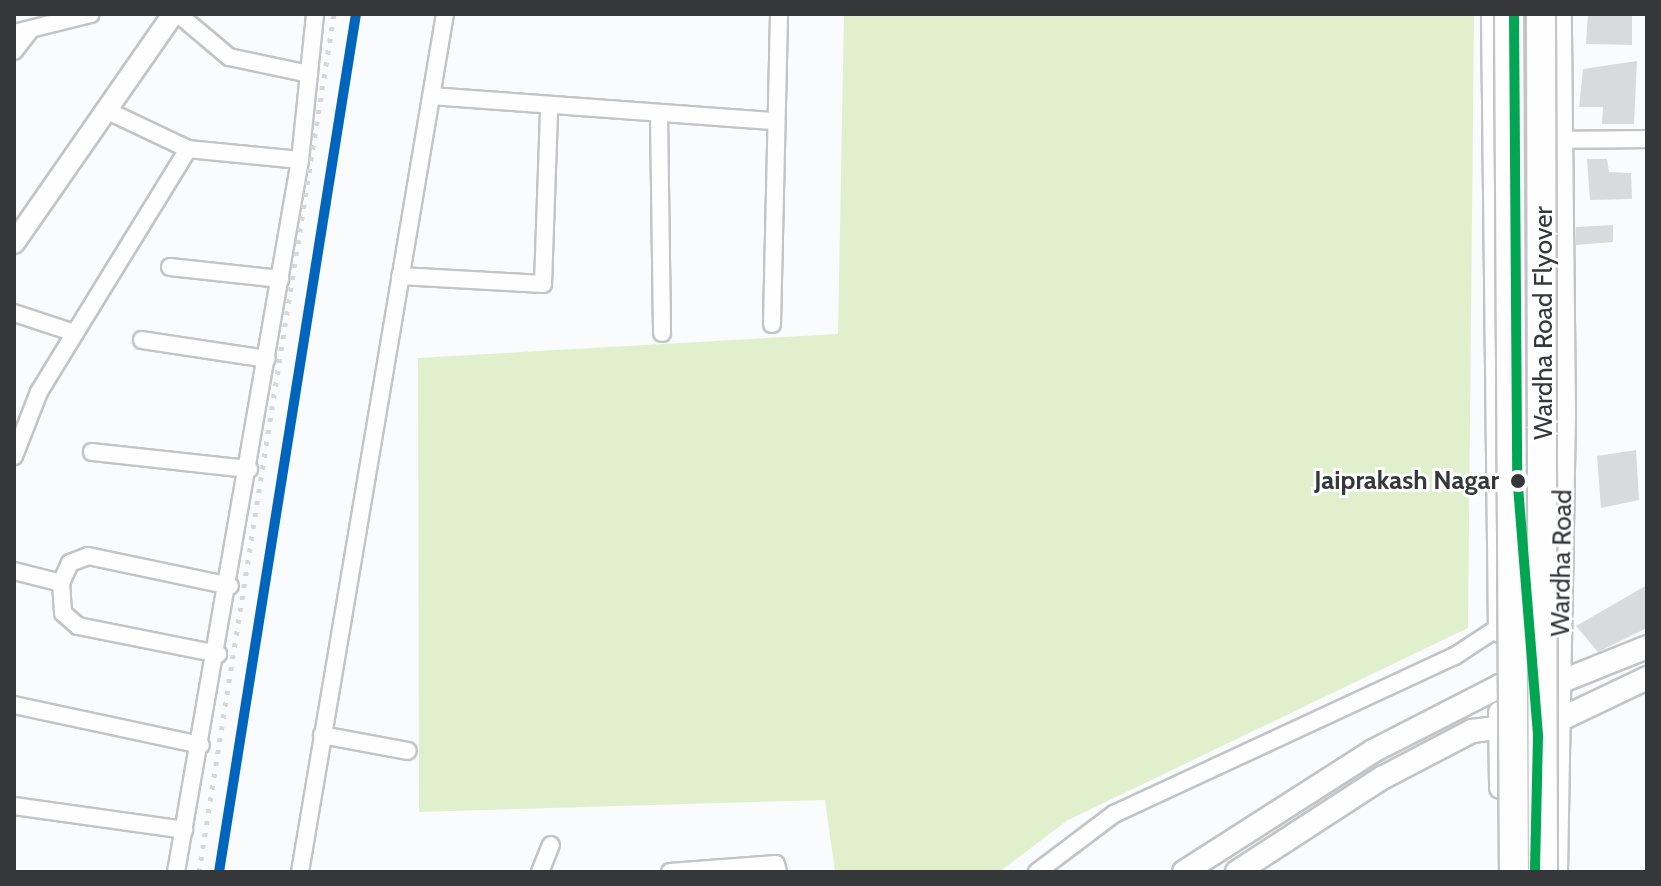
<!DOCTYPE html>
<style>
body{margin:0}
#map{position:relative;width:1661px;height:886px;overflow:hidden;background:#fafbfd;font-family:Cabin,sans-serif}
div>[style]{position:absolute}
.green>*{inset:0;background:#e1f0cc}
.building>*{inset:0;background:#d9dadc}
.roads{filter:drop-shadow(2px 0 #c2c4c6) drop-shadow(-2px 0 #c2c4c6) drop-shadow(0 2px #c2c4c6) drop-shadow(0 -2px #c2c4c6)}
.minor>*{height:16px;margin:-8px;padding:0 8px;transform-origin:8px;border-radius:8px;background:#fefeff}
.tertiary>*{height:20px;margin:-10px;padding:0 10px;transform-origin:10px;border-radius:10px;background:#fefeff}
.secondary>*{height:22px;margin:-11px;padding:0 11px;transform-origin:11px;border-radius:11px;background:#fefeff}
.rail>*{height:5px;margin-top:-2.5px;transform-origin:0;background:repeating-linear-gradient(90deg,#d7d7d8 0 4px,transparent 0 12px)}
.bridges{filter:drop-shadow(2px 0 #c2c4c6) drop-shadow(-2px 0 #c2c4c6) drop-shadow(0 2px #c2c4c6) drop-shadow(0 -2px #c2c4c6)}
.trunk-bridge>*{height:28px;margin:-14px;padding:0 14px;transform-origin:14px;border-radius:14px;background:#fefeff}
.rail-1>*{height:10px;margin:-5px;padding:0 5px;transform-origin:5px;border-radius:5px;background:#0065bd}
.metro-1>*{height:10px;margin:-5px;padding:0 5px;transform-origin:5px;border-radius:5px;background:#00a651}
.dots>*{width:22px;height:22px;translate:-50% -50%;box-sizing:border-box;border:4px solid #fff;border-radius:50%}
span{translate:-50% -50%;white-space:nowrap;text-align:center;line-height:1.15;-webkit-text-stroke:6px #fff;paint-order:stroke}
.street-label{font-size:26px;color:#353739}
.stop-label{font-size:26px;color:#353739;font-weight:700}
.right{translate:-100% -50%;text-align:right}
.frame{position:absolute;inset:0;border:16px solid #353739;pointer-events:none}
</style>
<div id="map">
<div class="green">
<div style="clip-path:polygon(844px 14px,1474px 14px,1468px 628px,1068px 820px,999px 872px,835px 872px,825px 800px,419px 812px,418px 358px,838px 334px)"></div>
</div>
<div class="building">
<div style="clip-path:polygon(1588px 14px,1632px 14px,1632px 45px,1586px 44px)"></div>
<div style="clip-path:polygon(1637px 61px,1634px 124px,1602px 124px,1603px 107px,1579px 107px,1583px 69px)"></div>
<div style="clip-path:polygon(1587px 159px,1607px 159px,1609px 172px,1631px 173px,1632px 199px,1590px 200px)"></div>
<div style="clip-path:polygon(1613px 225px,1613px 242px,1576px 245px,1576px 227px)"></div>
<div style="clip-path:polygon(1636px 450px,1639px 500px,1601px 508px,1597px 456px)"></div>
<div style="clip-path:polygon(1647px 585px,1647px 628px,1598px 652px,1576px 626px)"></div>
</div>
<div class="roads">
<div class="minor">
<div style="left:178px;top:14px;width:67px;rotate:40.1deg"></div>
<div style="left:229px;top:57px;width:82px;rotate:12deg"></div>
<div style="left:14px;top:33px;width:79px;rotate:-13.9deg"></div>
<div style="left:14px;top:51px;width:28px;rotate:-52deg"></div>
<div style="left:432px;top:96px;width:343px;rotate:4.2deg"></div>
<div style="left:659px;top:115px;width:218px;rotate:89.2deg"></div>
<div style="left:1553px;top:140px;width:94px;rotate:-0.6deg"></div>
<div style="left:300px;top:160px;width:147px;rotate:-84.1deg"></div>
<div style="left:170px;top:267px;width:111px;rotate:6.2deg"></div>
<div style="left:400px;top:276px;width:143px;rotate:3.2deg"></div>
<div style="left:543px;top:284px;width:175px;rotate:-88deg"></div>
<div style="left:14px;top:313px;width:64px;rotate:18.2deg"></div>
<div style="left:75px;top:333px;width:69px;rotate:121.4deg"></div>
<div style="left:39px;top:392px;width:69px;rotate:111.3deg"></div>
<div style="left:772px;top:324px;width:310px;rotate:-88.7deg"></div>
<div style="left:75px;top:333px;width:216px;rotate:-58.4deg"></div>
<div style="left:188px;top:149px;width:91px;rotate:-154.6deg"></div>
<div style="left:142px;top:340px;width:126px;rotate:8.6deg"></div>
<div style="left:92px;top:452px;width:158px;rotate:6.2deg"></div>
<div style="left:14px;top:571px;width:49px;rotate:14.3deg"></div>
<div style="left:61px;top:583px;width:30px;rotate:86deg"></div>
<div style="left:63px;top:613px;width:20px;rotate:41deg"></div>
<div style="left:78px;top:626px;width:143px;rotate:11.3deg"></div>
<div style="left:61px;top:583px;width:22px;rotate:-66deg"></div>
<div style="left:70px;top:563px;width:19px;rotate:-21deg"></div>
<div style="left:88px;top:556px;width:145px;rotate:11.9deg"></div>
<div style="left:14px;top:705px;width:191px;rotate:12.1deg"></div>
<div style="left:322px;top:735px;width:87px;rotate:10.5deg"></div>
<div style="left:14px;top:806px;width:172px;rotate:8deg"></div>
<div style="left:176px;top:872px;width:723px;rotate:-80.12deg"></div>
<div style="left:300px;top:160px;width:113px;rotate:-174.4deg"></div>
<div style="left:300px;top:872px;width:870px;rotate:-80.41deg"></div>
<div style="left:540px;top:872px;width:29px;rotate:-68deg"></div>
<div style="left:670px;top:872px;width:106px;rotate:-4.3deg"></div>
<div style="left:776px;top:864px;width:8px;rotate:76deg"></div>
<div style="left:1037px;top:872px;width:96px;rotate:-37deg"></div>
<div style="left:1114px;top:814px;width:376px;rotate:-24.9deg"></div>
<div style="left:1455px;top:656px;width:53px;rotate:-33.4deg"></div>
</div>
<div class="tertiary">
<div style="left:1492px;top:14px;width:618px;rotate:89.35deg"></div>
<div style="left:14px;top:243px;width:279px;rotate:-55.2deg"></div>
<div style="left:1499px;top:712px;width:76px;rotate:89.2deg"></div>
<div style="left:1557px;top:872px;width:458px;rotate:-89deg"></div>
<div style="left:1565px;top:414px;width:400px;rotate:-90.6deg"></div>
</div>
<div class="secondary">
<div style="left:1184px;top:872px;width:224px;rotate:-32.6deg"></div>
<div style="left:1373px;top:751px;width:143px;rotate:-27.1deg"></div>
<div style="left:1500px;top:686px;width:60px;rotate:-3.8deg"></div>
<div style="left:1560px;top:682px;width:94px;rotate:-21.9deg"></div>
<div style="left:1237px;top:872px;width:173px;rotate:-33deg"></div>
<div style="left:1382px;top:778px;width:102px;rotate:-27.6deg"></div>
<div style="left:1472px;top:731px;width:88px;rotate:-7.2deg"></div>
<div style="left:1559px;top:720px;width:98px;rotate:-25.5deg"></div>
</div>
</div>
<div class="rail">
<div style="left:199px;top:872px;width:869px;rotate:-81.06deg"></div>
<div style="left:219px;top:872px;width:869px;rotate:-80.93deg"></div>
</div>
<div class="bridges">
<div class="trunk-bridge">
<div style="left:1509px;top:14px;width:858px;rotate:89.67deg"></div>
<div style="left:1541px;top:14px;width:858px;rotate:89.87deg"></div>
</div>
</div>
<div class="rail-1">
<div style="left:219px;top:872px;width:869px;rotate:-80.93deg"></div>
</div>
<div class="metro-1">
<div style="left:1514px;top:14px;width:460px;rotate:89.6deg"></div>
<div style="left:1517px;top:474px;width:263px;rotate:85.4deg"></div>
<div style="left:1538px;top:736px;width:136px;rotate:91.3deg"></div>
</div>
<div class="dots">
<div style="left:1518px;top:481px;background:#353739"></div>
</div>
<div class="street-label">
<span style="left:1544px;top:323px;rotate:-90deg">Wardha Road Flyover</span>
<span style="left:1562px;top:563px;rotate:-89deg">Wardha Road</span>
</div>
<div class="stop-label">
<span class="right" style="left:1499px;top:481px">Jaiprakash Nagar</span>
</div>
<div class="frame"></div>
</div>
